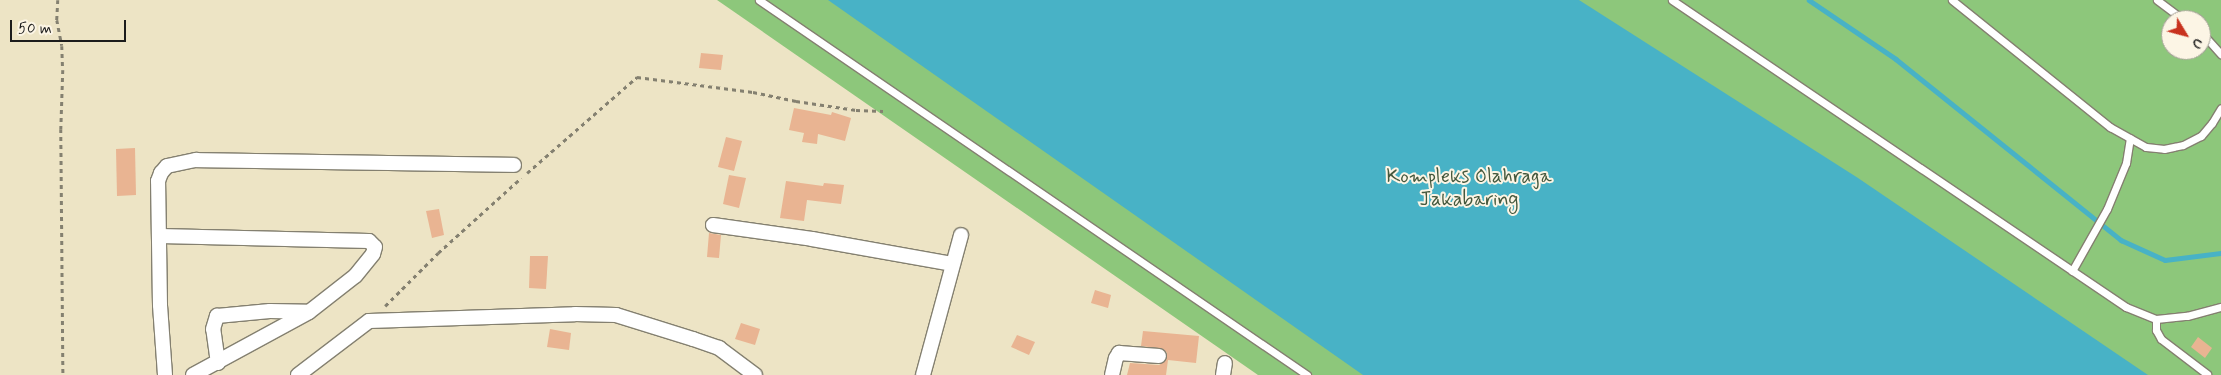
<!DOCTYPE html>
<style>
body{margin:0}
#map{position:relative;width:2221px;height:375px;overflow:hidden;background:#ede4c5;font-family:Mynerve,sans-serif}
div>[style]{position:absolute}
.green>*{inset:0;background:#8dc77b}
.water>*{inset:0;background:#48b2c6}
.stream>*{height:4.5px;margin:-2.25px;padding:0 2.25px;transform-origin:2.25px;border-radius:2.25px;background:#48b2c6}
.building>*{inset:0;background:#e9b492}
.path>*{height:2.5px;margin-top:-1.25px;transform-origin:0;background:repeating-linear-gradient(90deg,#848070 0 4px,transparent 0 8px)}
.roads{filter:drop-shadow(1px 0 #848070) drop-shadow(-1px 0 #848070) drop-shadow(0 1px #848070) drop-shadow(0 -1px #848070)}
.service>*{height:7px;margin:-3.5px;padding:0 3.5px;transform-origin:3.5px;border-radius:3.5px;background:#fff}
.minor>*{height:14px;margin:-7px;padding:0 7px;transform-origin:7px;border-radius:7px;background:#fff}
span{translate:-50% -50%;white-space:nowrap;text-align:center;line-height:1.15;-webkit-text-stroke:4px #fcf5e5;paint-order:stroke}
.park-label{font-size:20px;color:#44583d}
.north{position:absolute;left:2161px;top:10px;width:50px;height:50px;box-sizing:border-box;background:#fcf5e5;border:1px solid #a29e95;border-radius:50%;rotate:127deg;font-size:14px;font-weight:700;line-height:20px;text-align:center;color:#1c1c1c}
.north::after{content:'';display:block;margin:auto;width:18px;height:22px;background:#c8321e;clip-path:polygon(50% 0,100% 100%,50% 72%,0 100%)}
.scale{position:absolute;left:10px;top:20px;width:116px;height:22px;box-sizing:border-box;border:2px solid #1c1c1c;border-top:0;padding-left:6px;font-size:15px;line-height:18px;white-space:nowrap;color:#1c1c1c;-webkit-text-stroke:4px #fcf5e5;paint-order:stroke}
</style>
<div id="map">
<div class="green">
<div style="clip-path:polygon(evenodd,717px 0,2221px 0,2221px 375px,1258px 375px,717px 0,2171px 20px,2201px 20px,2201px 50px,2171px 50px,2171px 20px)"></div>
</div>
<div class="water">
<div style="clip-path:polygon(828px 0,1579px 0,1858px 178px,2148px 375px,1363px 375px)"></div>
</div>
<div class="stream">
<div style="left:1809px;top:0;width:105px;rotate:34.1deg"></div>
<div style="left:1896px;top:59px;width:289px;rotate:38.8deg"></div>
<div style="left:2121px;top:240px;width:48px;rotate:24.4deg"></div>
<div style="left:2165px;top:260px;width:56px;rotate:-7.1deg"></div>
</div>
<div class="building">
<div style="clip-path:polygon(701px 53px,723px 55px,721px 70px,699px 68px)"></div>
<div style="clip-path:polygon(794px 108px,831px 115px,832px 112px,851px 118px,845px 141px,818px 134px,817px 144px,802px 142px,804px 133px,789px 130px)"></div>
<div style="clip-path:polygon(726px 137px,742px 141px,734px 171px,718px 167px)"></div>
<div style="clip-path:polygon(135px 148px,136px 195px,117px 196px,116px 149px)"></div>
<div style="clip-path:polygon(729px 175px,746px 178px,739px 208px,723px 204px)"></div>
<div style="clip-path:polygon(786px 181px,823px 186px,824px 183px,844px 185px,841px 204px,807px 200px,804px 221px,780px 218px)"></div>
<div style="clip-path:polygon(439px 209px,444px 235px,432px 238px,426px 211px)"></div>
<div style="clip-path:polygon(709px 233px,721px 235px,719px 258px,707px 257px)"></div>
<div style="clip-path:polygon(530px 256px,548px 256px,546px 289px,529px 288px)"></div>
<div style="clip-path:polygon(1095px 290px,1111px 295px,1108px 308px,1091px 303px)"></div>
<div style="clip-path:polygon(741px 323px,760px 329px,755px 345px,735px 339px)"></div>
<div style="clip-path:polygon(550px 329px,571px 333px,569px 350px,547px 347px)"></div>
<div style="clip-path:polygon(1143px 331px,1199px 336px,1196px 363px,1168px 360px,1166px 375px,1127px 375px,1130px 363px,1159px 365px,1166px 360px,1167px 353px,1163px 349px,1141px 346px)"></div>
<div style="clip-path:polygon(1017px 335px,1035px 342px,1029px 355px,1011px 347px)"></div>
<div style="clip-path:polygon(2198px 337px,2212px 348px,2205px 358px,2191px 347px)"></div>
</div>
<div class="path">
<div style="left:58px;top:0;width:20px;rotate:93deg"></div>
<div style="left:57px;top:20px;width:26px;rotate:79deg"></div>
<div style="left:62px;top:46px;width:24px;rotate:88deg"></div>
<div style="left:63px;top:70px;width:59px;rotate:91.9deg"></div>
<div style="left:61px;top:129px;width:246px;rotate:89.5deg"></div>
<div style="left:527px;top:173px;width:146px;rotate:-41.1deg"></div>
<div style="left:637px;top:77px;width:117px;rotate:7.4deg"></div>
<div style="left:753px;top:92px;width:44px;rotate:11.8deg"></div>
<div style="left:796px;top:101px;width:61px;rotate:8.5deg"></div>
<div style="left:856px;top:110px;width:27px;rotate:2deg"></div>
<div style="left:385px;top:306px;width:75px;rotate:-45deg"></div>
<div style="left:438px;top:253px;width:112px;rotate:-42.1deg"></div>
</div>
<div class="roads">
<div class="service">
<div style="left:759px;top:0;width:664px;rotate:34.38deg"></div>
<div style="left:1672px;top:0;width:548px;rotate:34.07deg"></div>
<div style="left:2126px;top:307px;width:32px;rotate:22deg"></div>
<div style="left:2156px;top:319px;width:31px;rotate:-6deg"></div>
<div style="left:2187px;top:316px;width:35px;rotate:-15deg"></div>
<div style="left:1952px;top:0;width:203px;rotate:38.8deg"></div>
<div style="left:2110px;top:127px;width:41px;rotate:29.1deg"></div>
<div style="left:2146px;top:147px;width:18px;rotate:6deg"></div>
<div style="left:2164px;top:149px;width:19px;rotate:-12deg"></div>
<div style="left:2183px;top:145px;width:20px;rotate:-27deg"></div>
<div style="left:2201px;top:136px;width:17px;rotate:-50deg"></div>
<div style="left:2212px;top:123px;width:17px;rotate:-59deg"></div>
<div style="left:2157px;top:0;width:34px;rotate:37deg"></div>
<div style="left:2201px;top:32px;width:30px;rotate:48deg"></div>
<div style="left:2072px;top:271px;width:71px;rotate:-60.6deg"></div>
<div style="left:2107px;top:209px;width:50px;rotate:-67.6deg"></div>
<div style="left:2126px;top:163px;width:25px;rotate:-81deg"></div>
<div style="left:2156px;top:319px;width:11px;rotate:90deg"></div>
<div style="left:2156px;top:330px;width:10px;rotate:61deg"></div>
<div style="left:2161px;top:339px;width:58px;rotate:37.3deg"></div>
</div>
<div class="minor">
<div style="left:713px;top:225px;width:100px;rotate:8deg"></div>
<div style="left:812px;top:239px;width:142px;rotate:10.1deg"></div>
<div style="left:160px;top:236px;width:209px;rotate:1.4deg"></div>
<div style="left:369px;top:241px;width:8px;rotate:45deg"></div>
<div style="left:375px;top:247px;width:7px;rotate:106deg"></div>
<div style="left:373px;top:254px;width:28px;rotate:129deg"></div>
<div style="left:355px;top:276px;width:58px;rotate:142deg"></div>
<div style="left:309px;top:312px;width:132px;rotate:151.5deg"></div>
<div style="left:218px;top:363px;width:34px;rotate:-98deg"></div>
<div style="left:213px;top:329px;width:14px;rotate:-73deg"></div>
<div style="left:217px;top:316px;width:53px;rotate:-5.4deg"></div>
<div style="left:270px;top:311px;width:39px;rotate:1deg"></div>
<div style="left:165px;top:375px;width:70px;rotate:-94.1deg"></div>
<div style="left:160px;top:305px;width:124px;rotate:-90.9deg"></div>
<div style="left:158px;top:181px;width:9px;rotate:-69deg"></div>
<div style="left:161px;top:173px;width:9px;rotate:-49deg"></div>
<div style="left:167px;top:166px;width:30px;rotate:-12deg"></div>
<div style="left:196px;top:160px;width:318px;rotate:0.9deg"></div>
<div style="left:298px;top:375px;width:89px;rotate:-37.3deg"></div>
<div style="left:369px;top:321px;width:206px;rotate:-1.9deg"></div>
<div style="left:575px;top:314px;width:41px;rotate:1.4deg"></div>
<div style="left:616px;top:315px;width:81px;rotate:17.3deg"></div>
<div style="left:693px;top:339px;width:28px;rotate:19deg"></div>
<div style="left:719px;top:348px;width:45px;rotate:36.9deg"></div>
<div style="left:923px;top:375px;width:145px;rotate:-74.8deg"></div>
<div style="left:1112px;top:375px;width:17px;rotate:-77deg"></div>
<div style="left:1116px;top:358px;width:6px;rotate:-59deg"></div>
<div style="left:1119px;top:353px;width:40px;rotate:4.3deg"></div>
<div style="left:1223px;top:375px;width:12px;rotate:-81deg"></div>
</div>
</div>
<div class="park-label">
<span style="left:1469px;top:188px">Kompleks Olahraga<br>Jakabaring</span>
</div>
<div class="north">U</div>
<div class="scale">50 m</div>
</div>
